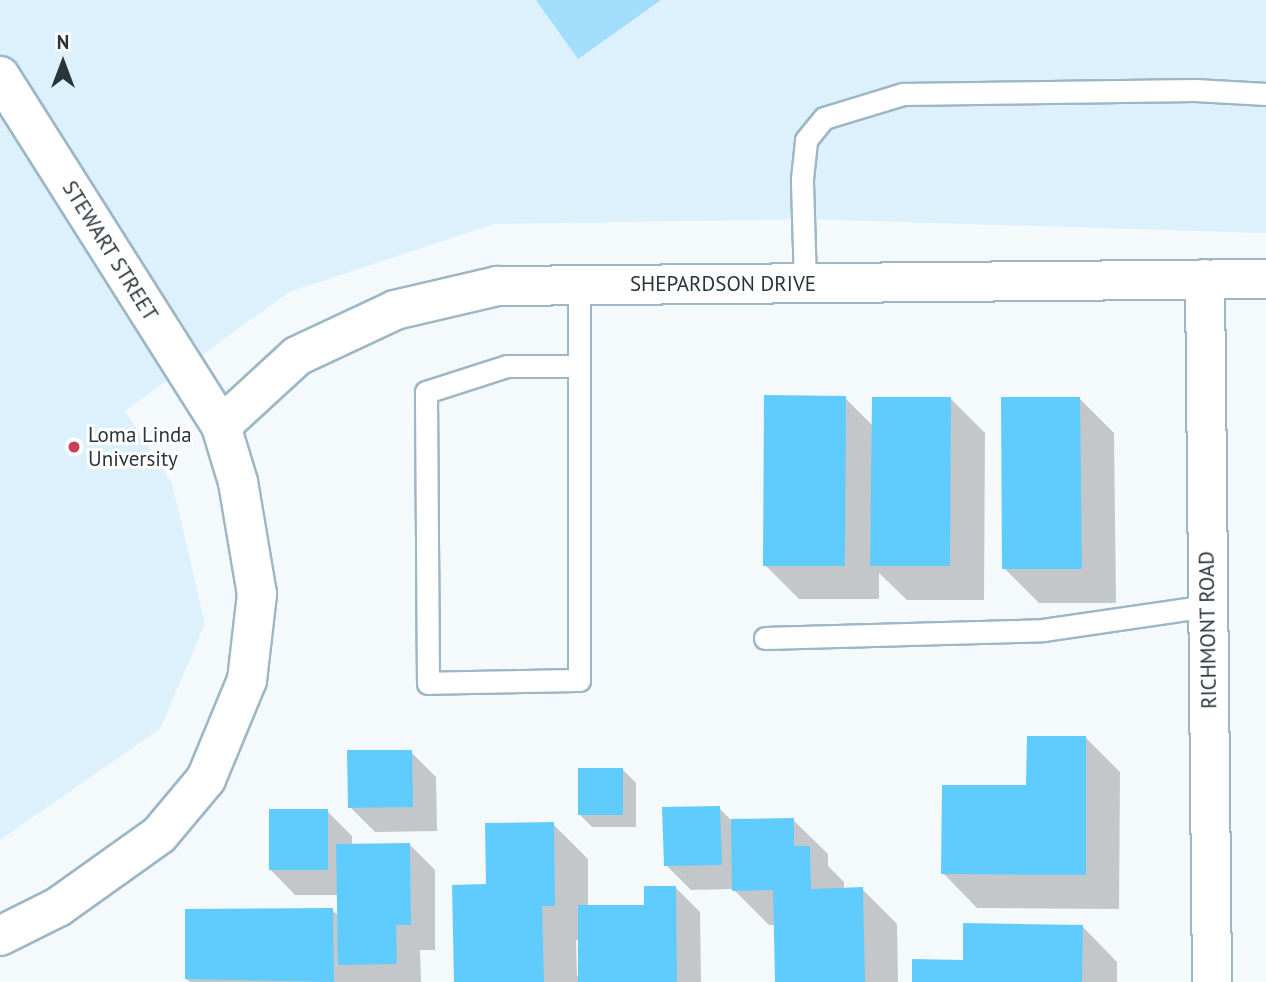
<!DOCTYPE html>
<style>
body{margin:0}
#map{position:relative;width:1266px;height:982px;overflow:hidden;background:#f4f9fc;font-family:"PT Sans",sans-serif}
div>[style]{position:absolute}
.built>*{inset:0;background:#dcf1fc}
.green>*{inset:0;background:#a2ddfc}
.shadow>*{inset:0;background:#0003}
.building>*{inset:0;background:#60ccfe}
.roads{filter:drop-shadow(2px 0 #9db7c5) drop-shadow(-2px 0 #9db7c5) drop-shadow(0 2px #9db7c5) drop-shadow(0 -2px #9db7c5)}
.lane>*{height:21px;margin:-10.5px;padding:0 10.5px;transform-origin:10.5px;border-radius:10.5px;background:#fff}
.street>*{height:38px;margin:-19px;padding:0 19px;transform-origin:19px;border-radius:19px;background:#fff}
.secondary>*{height:38px;margin:-19px;padding:0 19px;transform-origin:19px;border-radius:19px;background:#fff}
.dots>*{width:19px;height:19px;translate:-50% -50%;box-sizing:border-box;border:4px solid #fff;border-radius:50%}
span{translate:-50% -50%;white-space:nowrap;text-align:center;line-height:1.15;-webkit-text-stroke:6px #fff;paint-order:stroke}
.street-label{font-size:21px;color:#2a353a}
.poi-label{font-size:21px;color:#2a353a}
.left{translate:0 -50%;text-align:left}
.north{position:absolute;left:28px;top:28px;width:70px;height:70px;-webkit-text-stroke:5px #fff;paint-order:stroke;rotate:0deg;font-size:19px;font-weight:700;line-height:28px;text-align:center;color:#2a353a}
.north::after{content:'';display:block;margin:auto;width:24px;height:32px;background:#2a353a;clip-path:polygon(50% 0,100% 100%,50% 72%,0 100%)}
</style>
<div id="map">
<div class="built">
<div style="clip-path:polygon(0 0,1266px 0,1266px 233px,809px 219px,494px 224px,289px 292px,125px 411px,172px 483px,205px 624px,160px 729px,0 840px)"></div>
</div>
<div class="green">
<div style="clip-path:polygon(536px 0,661px 0,578px 59px)"></div>
</div>
<div class="shadow">
<div style="clip-path:polygon(845px 398px,873px 426px,951px 399px,985px 433px,984px 600px,907px 600px,879px 573px,879px 599px,799px 599px,765px 565px)"></div>
<div style="clip-path:polygon(1080px 399px,1114px 433px,1116px 603px,1039px 603px,1004px 568px)"></div>
<div style="clip-path:polygon(1086px 738px,1120px 772px,1119px 909px,977px 908px,943px 873px,1028px 787px)"></div>
<div style="clip-path:polygon(411px 752px,436px 777px,437px 831px,375px 832px,350px 807px)"></div>
<div style="clip-path:polygon(623px 770px,636px 783px,636px 827px,592px 827px,579px 814px)"></div>
<div style="clip-path:polygon(719px 808px,732px 821px,793px 820px,828px 854px,828px 866px,844px 882px,844px 890px,862px 889px,897px 924px,898px 982px,776px 982px,775px 925px,769px 925px,733px 889px,691px 890px,666px 865px)"></div>
<div style="clip-path:polygon(327px 811px,352px 836px,352px 846px,410px 845px,435px 870px,435px 950px,420px 950px,421px 982px,190px 982px,186px 979px,332px 910px,339px 916px,338px 895px,295px 895px,270px 869px)"></div>
<div style="clip-path:polygon(evenodd,553px 824px,588px 859px,588px 907px,646px 907px,675px 887px,700px 912px,701px 982px,455px 982px,488px 885px,553px 824px,576px 940px,580px 940px,580px 976px,577px 976px,576px 940px)"></div>
<div style="clip-path:polygon(1083px 927px,1117px 962px,1117px 982px,914px 982px)"></div>
</div>
<div class="building">
<div style="clip-path:polygon(764px 395px,846px 396px,845px 566px,763px 566px)"></div>
<div style="clip-path:polygon(872px 397px,951px 397px,950px 566px,870px 566px)"></div>
<div style="clip-path:polygon(1001px 397px,1080px 397px,1082px 569px,1002px 569px)"></div>
<div style="clip-path:polygon(1027px 736px,1086px 736px,1086px 875px,941px 874px,942px 785px,1026px 785px)"></div>
<div style="clip-path:polygon(347px 750px,412px 750px,413px 807px,348px 808px)"></div>
<div style="clip-path:polygon(578px 768px,623px 768px,623px 815px,578px 815px)"></div>
<div style="clip-path:polygon(720px 806px,722px 865px,664px 866px,662px 807px)"></div>
<div style="clip-path:polygon(269px 809px,328px 809px,328px 870px,269px 870px)"></div>
<div style="clip-path:polygon(794px 818px,794px 846px,810px 846px,811px 889px,863px 887px,865px 982px,775px 982px,773px 890px,732px 891px,731px 819px)"></div>
<div style="clip-path:polygon(554px 822px,555px 906px,542px 906px,544px 982px,454px 982px,452px 885px,486px 884px,485px 823px)"></div>
<div style="clip-path:polygon(410px 843px,411px 925px,396px 925px,397px 964px,338px 965px,336px 844px)"></div>
<div style="clip-path:polygon(644px 886px,676px 886px,677px 982px,578px 982px,578px 905px,644px 905px)"></div>
<div style="clip-path:polygon(333px 908px,334px 982px,185px 979px,185px 909px)"></div>
<div style="clip-path:polygon(963px 923px,1083px 925px,1082px 982px,912px 982px,912px 959px,963px 960px)"></div>
</div>
<div class="roads">
<div class="lane">
<div style="left:805px;top:283px;width:104px;rotate:-91.7deg"></div>
<div style="left:802px;top:179px;width:39px;rotate:-84deg"></div>
<div style="left:806px;top:140px;width:28px;rotate:-51deg"></div>
<div style="left:824px;top:118px;width:83px;rotate:-16.9deg"></div>
<div style="left:903px;top:94px;width:292px;rotate:-0.8deg"></div>
<div style="left:1195px;top:90px;width:71px;rotate:3.2deg"></div>
<div style="left:579px;top:285px;width:395px;rotate:90deg"></div>
<div style="left:579px;top:680px;width:151px;rotate:178.9deg"></div>
<div style="left:428px;top:683px;width:291px;rotate:-90.4deg"></div>
<div style="left:426px;top:392px;width:85px;rotate:-17.8deg"></div>
<div style="left:507px;top:366px;width:72px"></div>
<div style="left:765px;top:638px;width:278px;rotate:-1.6deg"></div>
<div style="left:1043px;top:630px;width:167px;rotate:-8.3deg"></div>
</div>
<div class="street">
<div style="left:1205px;top:279px;width:703px;rotate:89.43deg"></div>
</div>
<div class="secondary">
<div style="left:0;top:76px;width:414px;rotate:57.7deg"></div>
<div style="left:221px;top:426px;width:59px;rotate:73.1deg"></div>
<div style="left:238px;top:482px;width:114px;rotate:80.4deg"></div>
<div style="left:257px;top:594px;width:87px;rotate:96.6deg"></div>
<div style="left:247px;top:680px;width:107px;rotate:112.5deg"></div>
<div style="left:206px;top:779px;width:73px;rotate:130deg"></div>
<div style="left:159px;top:835px;width:124px;rotate:144.5deg"></div>
<div style="left:58px;top:907px;width:65px;rotate:153.4deg"></div>
<div style="left:221px;top:426px;width:103px;rotate:-42.6deg"></div>
<div style="left:297px;top:356px;width:108px;rotate:-25.1deg"></div>
<div style="left:395px;top:310px;width:105px;rotate:-13.2deg"></div>
<div style="left:497px;top:286px;width:769px;rotate:-0.52deg"></div>
</div>
</div>
<div class="dots">
<div style="left:74px;top:447px;background:#cb3b5b"></div>
</div>
<div class="street-label">
<span style="left:110px;top:251px;rotate:58deg">STEWART STREET</span>
<span style="left:723px;top:284px">SHEPARDSON DRIVE</span>
<span style="left:1208px;top:630px;rotate:-91deg">RICHMONT ROAD</span>
</div>
<div class="poi-label">
<span class="left" style="left:88px;top:447px">Loma Linda<br>University</span>
</div>
<div class="north">N</div>
</div>
